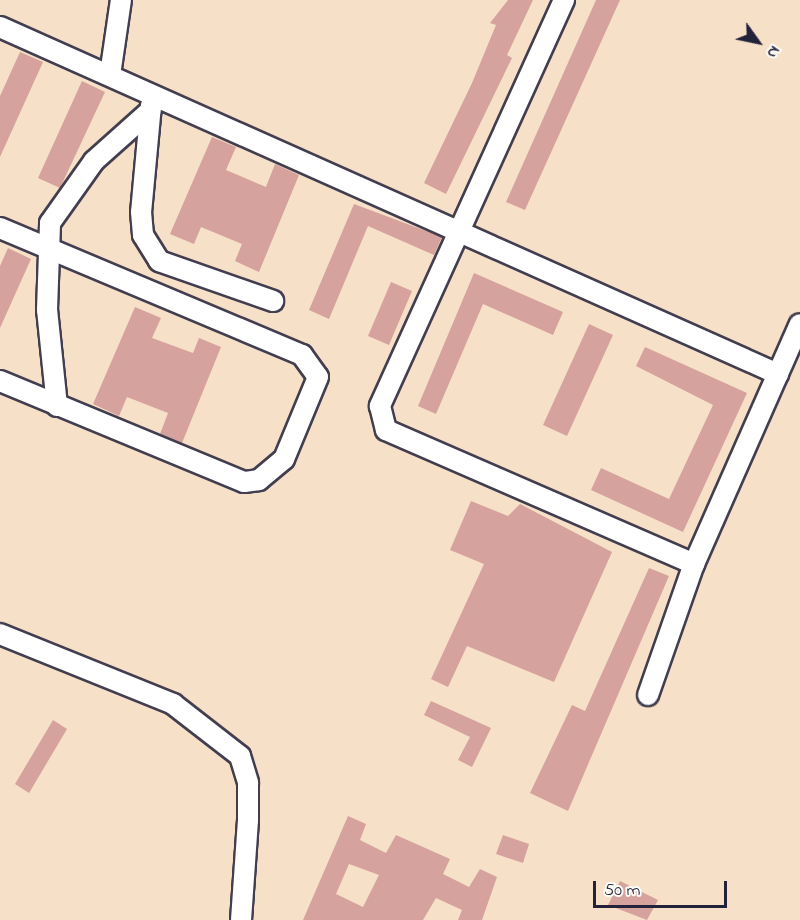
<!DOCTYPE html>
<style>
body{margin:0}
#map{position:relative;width:800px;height:920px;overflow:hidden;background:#f6e0c7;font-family:"Indie Flower",sans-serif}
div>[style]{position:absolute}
.building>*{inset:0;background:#d6a29e}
.roads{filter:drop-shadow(2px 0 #423e50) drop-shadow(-2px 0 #423e50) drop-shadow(0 2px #423e50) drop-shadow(0 -2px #423e50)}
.street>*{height:20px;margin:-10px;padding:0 10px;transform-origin:10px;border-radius:10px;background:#fff}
span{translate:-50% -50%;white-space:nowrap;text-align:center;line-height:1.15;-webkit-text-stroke:6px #fdfcf7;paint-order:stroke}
.north{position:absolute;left:728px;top:12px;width:60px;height:60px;-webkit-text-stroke:4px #fdfcf7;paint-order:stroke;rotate:123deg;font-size:16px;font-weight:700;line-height:24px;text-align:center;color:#22223b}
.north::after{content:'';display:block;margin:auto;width:21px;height:27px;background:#22223b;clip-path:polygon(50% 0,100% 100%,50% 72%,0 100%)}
.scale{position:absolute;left:593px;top:881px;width:134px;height:27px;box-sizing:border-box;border:3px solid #22223b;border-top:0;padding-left:8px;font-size:18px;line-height:21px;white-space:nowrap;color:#22223b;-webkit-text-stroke:4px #fdfcf7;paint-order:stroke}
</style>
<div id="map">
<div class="building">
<div style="clip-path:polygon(508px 0,533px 0,507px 55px,512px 58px,446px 194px,424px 183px,472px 83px,496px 25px,490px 23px)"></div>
<div style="clip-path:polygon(596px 0,620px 0,525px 210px,506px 202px)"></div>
<div style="clip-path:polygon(20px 52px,43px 62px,0 157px,0 96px)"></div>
<div style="clip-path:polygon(82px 81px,105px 92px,60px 188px,38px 178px)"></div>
<div style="clip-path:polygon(212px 137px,236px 147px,226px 170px,266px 187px,275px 164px,299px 175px,259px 272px,235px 261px,242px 244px,201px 227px,194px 244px,170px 234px)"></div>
<div style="clip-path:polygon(354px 204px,442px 237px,434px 255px,368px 226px,329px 319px,309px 310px)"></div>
<div style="clip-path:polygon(8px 248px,31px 259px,0 328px,0 266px)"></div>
<div style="clip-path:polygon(474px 273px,563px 312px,553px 335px,483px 304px,436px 414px,418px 406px)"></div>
<div style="clip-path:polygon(391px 282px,412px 291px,389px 345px,368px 336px)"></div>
<div style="clip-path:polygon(135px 307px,161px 318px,152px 338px,193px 353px,199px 338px,221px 347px,182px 443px,160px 434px,168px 413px,127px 397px,119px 416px,93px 404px)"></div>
<div style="clip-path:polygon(589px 324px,613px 335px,567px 436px,543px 425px)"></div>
<div style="clip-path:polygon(645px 347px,747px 393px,683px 532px,591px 490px,601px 468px,669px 499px,713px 405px,636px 366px)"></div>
<div style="clip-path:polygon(471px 501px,508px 516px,520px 504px,612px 552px,554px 682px,467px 646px,448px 687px,431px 679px,484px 564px,450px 550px)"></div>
<div style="clip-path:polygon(649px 568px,669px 576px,568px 811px,530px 793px,572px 705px,585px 711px)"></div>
<div style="clip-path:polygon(431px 701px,491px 728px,472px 767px,458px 760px,470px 737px,424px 715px)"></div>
<div style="clip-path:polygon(53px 720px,67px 729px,29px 793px,15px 784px)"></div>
<div style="clip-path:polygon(evenodd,348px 816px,366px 824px,360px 840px,386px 853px,396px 835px,450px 859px,443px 874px,469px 887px,480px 869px,497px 877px,482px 920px,458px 920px,462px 910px,436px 898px,423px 920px,303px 920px,348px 816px,349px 864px,379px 875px,363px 907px,336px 894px,349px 864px)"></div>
<div style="clip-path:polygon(503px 835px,529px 844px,523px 863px,496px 854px)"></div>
<div style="clip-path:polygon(620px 881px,658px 900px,647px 920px,608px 905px)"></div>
</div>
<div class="roads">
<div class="street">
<div style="left:564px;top:0;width:446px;rotate:114.4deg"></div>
<div style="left:380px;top:406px;width:25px;rotate:76deg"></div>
<div style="left:386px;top:430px;width:336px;rotate:23.5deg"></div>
<div style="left:0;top:27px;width:852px;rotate:24.04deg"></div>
<div style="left:110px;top:75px;width:76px;rotate:-81.7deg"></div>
<div style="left:151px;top:105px;width:107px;rotate:95.3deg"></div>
<div style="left:141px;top:212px;width:23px;rotate:85deg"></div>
<div style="left:143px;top:235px;width:31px;rotate:58deg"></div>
<div style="left:159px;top:261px;width:121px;rotate:19.3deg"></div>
<div style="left:0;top:228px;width:328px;rotate:22.8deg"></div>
<div style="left:302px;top:355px;width:27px;rotate:54deg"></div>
<div style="left:318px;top:377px;width:89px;rotate:112.5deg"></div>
<div style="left:284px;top:459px;width:33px;rotate:140deg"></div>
<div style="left:259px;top:480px;width:15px;rotate:172deg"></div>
<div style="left:244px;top:482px;width:264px;rotate:-157.5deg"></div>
<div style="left:57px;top:406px;width:97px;rotate:-95.9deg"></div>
<div style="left:47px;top:310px;width:87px;rotate:-88deg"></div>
<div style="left:50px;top:223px;width:76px;rotate:-54.6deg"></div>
<div style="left:94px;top:161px;width:76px;rotate:-41.8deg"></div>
<div style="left:0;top:634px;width:187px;rotate:22deg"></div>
<div style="left:173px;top:704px;width:85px;rotate:37.8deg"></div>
<div style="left:240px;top:756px;width:28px;rotate:73deg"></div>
<div style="left:248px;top:783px;width:37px;rotate:90deg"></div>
<div style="left:248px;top:820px;width:100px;rotate:94deg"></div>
<div style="left:648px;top:695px;width:139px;rotate:-70.7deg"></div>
<div style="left:694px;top:564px;width:262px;rotate:-66.2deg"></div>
</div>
</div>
<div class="north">N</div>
<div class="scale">50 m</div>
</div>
